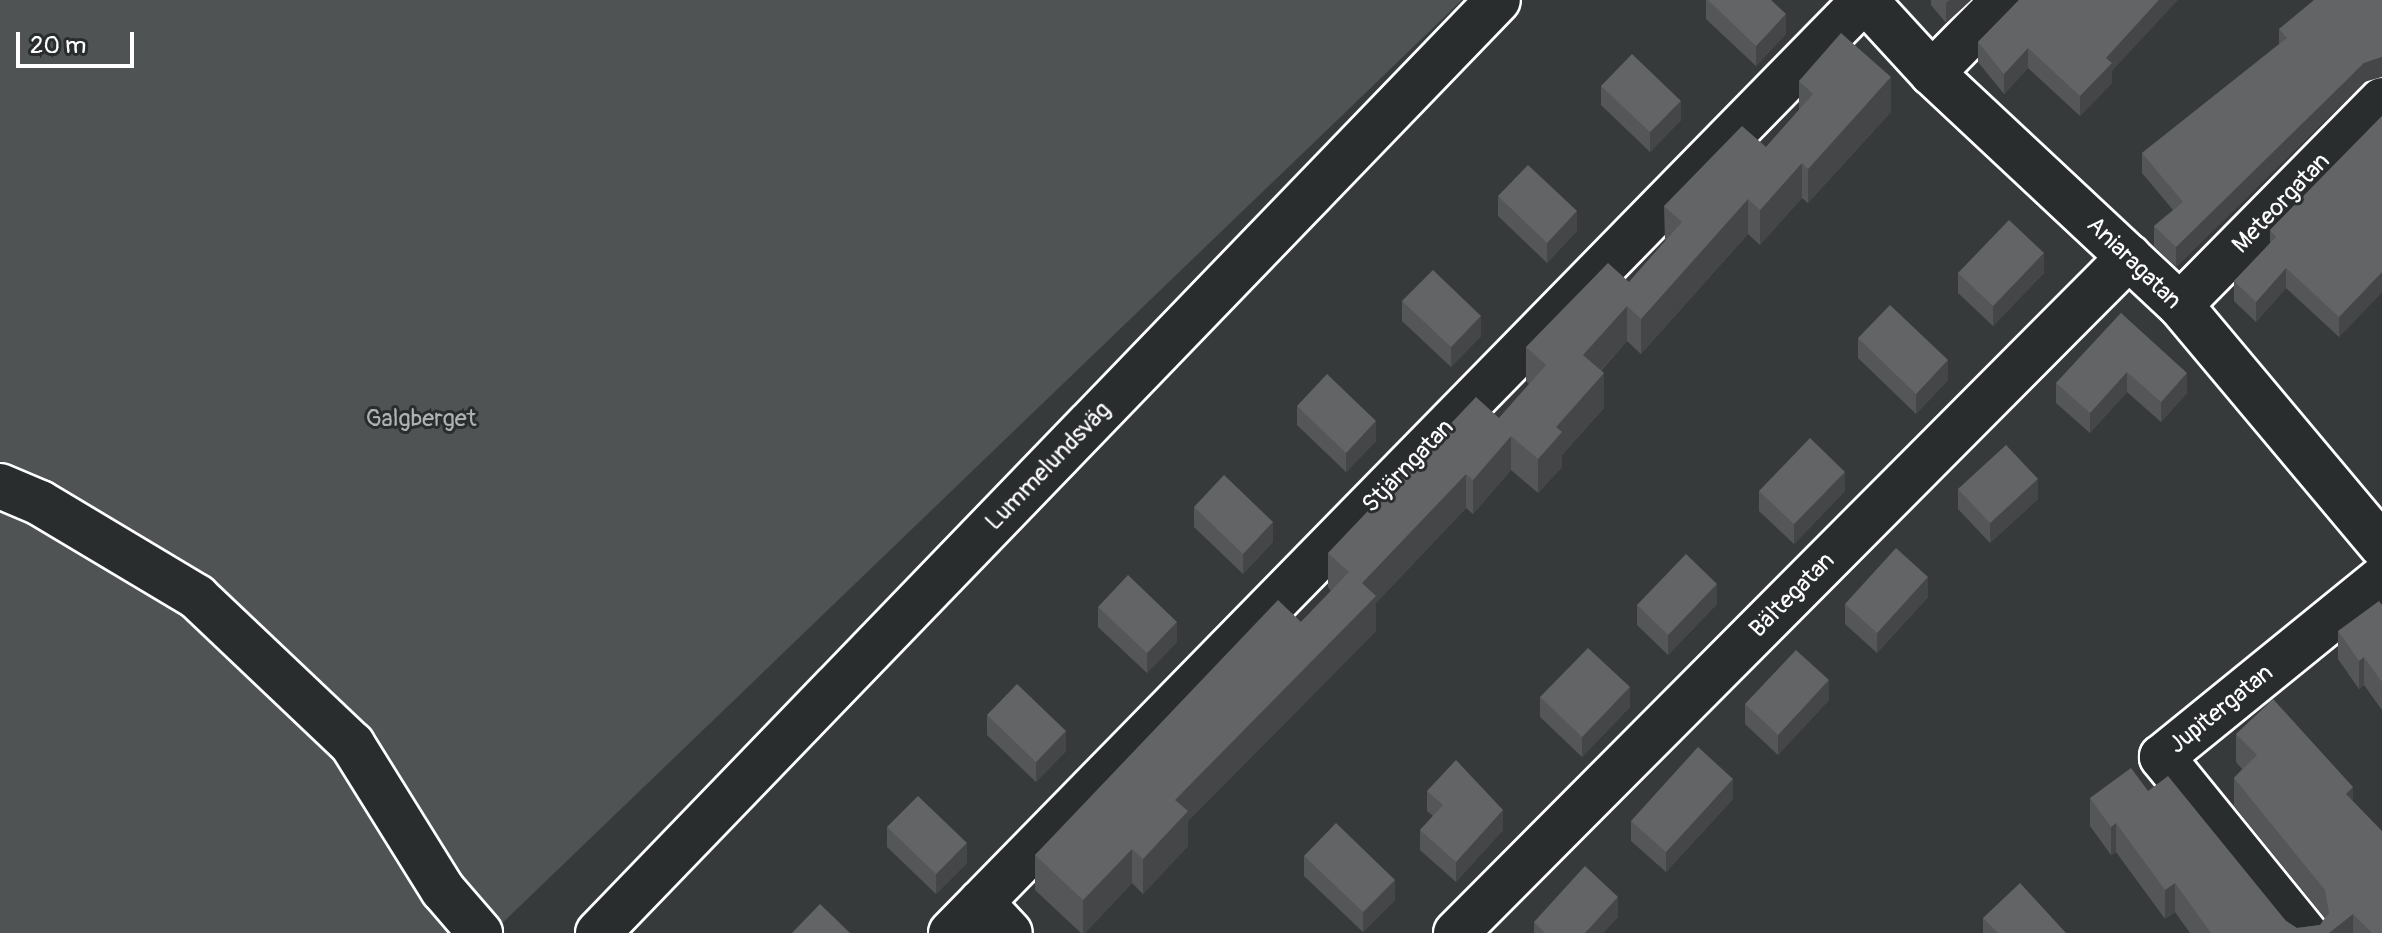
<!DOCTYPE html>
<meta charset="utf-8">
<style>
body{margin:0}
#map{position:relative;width:2382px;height:933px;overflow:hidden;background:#373a3b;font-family:Pangolin,sans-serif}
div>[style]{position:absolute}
.green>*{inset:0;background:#505354}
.roads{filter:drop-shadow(2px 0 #fff) drop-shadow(-2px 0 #fff) drop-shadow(0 2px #fff) drop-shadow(0 -2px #fff)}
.minor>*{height:44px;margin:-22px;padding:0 22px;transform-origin:22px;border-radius:22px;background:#2a2d2e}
.major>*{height:44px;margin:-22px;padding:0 22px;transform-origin:22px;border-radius:22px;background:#2a2d2e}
.wall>*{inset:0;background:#555657}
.shaded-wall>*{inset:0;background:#454647}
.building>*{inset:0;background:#636465}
span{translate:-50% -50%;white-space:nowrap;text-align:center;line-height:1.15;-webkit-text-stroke:6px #2a2d2e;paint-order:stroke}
.street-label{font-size:24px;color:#fff}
.park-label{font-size:24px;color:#b0b2b2}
.scale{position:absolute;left:16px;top:32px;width:118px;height:36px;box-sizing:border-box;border:4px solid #fff;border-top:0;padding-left:10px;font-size:24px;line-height:28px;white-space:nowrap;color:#fff;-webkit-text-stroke:6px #2a2d2e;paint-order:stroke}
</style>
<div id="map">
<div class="green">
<div style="clip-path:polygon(0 0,1462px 0,492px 933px,0 933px)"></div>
</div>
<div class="roads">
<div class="minor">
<div style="left:1865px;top:0;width:99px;rotate:47.5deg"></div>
<div style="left:1932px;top:73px;width:340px;rotate:43.1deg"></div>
<div style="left:2180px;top:305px;width:314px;rotate:50deg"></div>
<div style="left:1932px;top:73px;width:103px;rotate:-45.4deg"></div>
<div style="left:2180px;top:305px;width:288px;rotate:-45.4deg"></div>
<div style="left:0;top:486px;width:43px;rotate:23deg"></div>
<div style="left:40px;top:503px;width:183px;rotate:30.9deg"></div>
<div style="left:197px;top:597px;width:214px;rotate:43.5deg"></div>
<div style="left:352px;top:744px;width:172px;rotate:58.1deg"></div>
<div style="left:443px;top:890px;width:57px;rotate:49.3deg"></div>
<div style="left:981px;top:902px;width:42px;rotate:46.9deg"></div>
<div style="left:951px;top:933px;width:1305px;rotate:-45.62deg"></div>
<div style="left:1456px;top:933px;width:954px;rotate:-45.13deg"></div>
<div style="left:2305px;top:933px;width:227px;rotate:-129.1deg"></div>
<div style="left:2162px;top:757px;width:284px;rotate:-39.1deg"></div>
</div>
<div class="major">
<div style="left:598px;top:933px;width:1296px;rotate:-46.03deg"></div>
</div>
</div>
<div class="wall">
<div style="clip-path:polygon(1706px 0,1771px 0,1786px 34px,1756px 66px,1706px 19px)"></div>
<div style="clip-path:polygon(1931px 0,1971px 0,1946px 23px,1931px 5px)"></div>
<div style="clip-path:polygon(2019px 0,2112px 71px,2112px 83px,2080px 116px,2028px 68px,2004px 94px,1978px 62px,1978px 42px)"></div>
<div style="clip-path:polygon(2279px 29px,2364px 82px,2176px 267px,2154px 246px,2154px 226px,2173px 210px,2142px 173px,2142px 153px,2279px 44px)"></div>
<div style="clip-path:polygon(1799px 81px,1891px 112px,1808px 203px,1802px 198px,1760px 245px,1748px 234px,1641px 354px,1627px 341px,1601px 371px,1604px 408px,1562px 455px,1562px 467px,1538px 493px,1511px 470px,1473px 514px,1466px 508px,1376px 603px,1376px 631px,1188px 821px,1188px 846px,1143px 894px,1132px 883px,1085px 933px,1081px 933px,1035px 890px,1035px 855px,1301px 622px,1331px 591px,1328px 587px,1328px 553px,1499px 418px,1529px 384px,1526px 381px,1526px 347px,1629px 282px,1665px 241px,1664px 206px,1766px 147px,1799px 110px)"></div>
<div style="clip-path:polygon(1601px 86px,1681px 120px,1650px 152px,1601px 105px)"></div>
<div style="clip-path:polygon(2382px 116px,2382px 292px,2339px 337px,2286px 288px,2256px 322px,2234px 301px,2234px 281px,2270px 243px,2270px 230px)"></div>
<div style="clip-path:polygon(1498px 196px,1577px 231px,1547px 263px,1498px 216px)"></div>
<div style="clip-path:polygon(1958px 273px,2044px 273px,1993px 326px,1958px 293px)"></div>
<div style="clip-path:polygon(1402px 301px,1481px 336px,1451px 367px,1402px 321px)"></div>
<div style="clip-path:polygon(2121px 313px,2187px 393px,2161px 422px,2127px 392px,2090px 433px,2056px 403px,2056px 383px)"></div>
<div style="clip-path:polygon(1858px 338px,1948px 380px,1916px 414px,1858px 358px)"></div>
<div style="clip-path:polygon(1297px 406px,1376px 441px,1346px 472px,1297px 425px)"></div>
<div style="clip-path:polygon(1958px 489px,2038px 499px,1990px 543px,1958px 509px)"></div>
<div style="clip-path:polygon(1759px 491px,1845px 491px,1794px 544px,1759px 511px)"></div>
<div style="clip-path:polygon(1194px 507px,1273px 542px,1243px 574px,1194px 527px)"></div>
<div style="clip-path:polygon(1928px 597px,1877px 653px,1845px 624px,1845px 604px)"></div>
<div style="clip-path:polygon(1717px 604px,1668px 655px,1637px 625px,1637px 605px)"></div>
<div style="clip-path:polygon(2382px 605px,2382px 710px,2364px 685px,2359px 689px,2338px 659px,2338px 631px)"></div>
<div style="clip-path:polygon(1098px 607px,1177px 642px,1147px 673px,1098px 627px)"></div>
<div style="clip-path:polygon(1540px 697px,1630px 707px,1582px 757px,1540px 717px)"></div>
<div style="clip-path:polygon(1829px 700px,1778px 755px,1745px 724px,1745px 704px)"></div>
<div style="clip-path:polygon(987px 715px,1066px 751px,1036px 782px,987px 735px)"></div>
<div style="clip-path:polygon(2236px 734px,2353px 802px,2382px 933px,2190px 933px,2175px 912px,2165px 919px,2116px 852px,2111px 855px,2090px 826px,2090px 798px,2148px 791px,2286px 921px,2297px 928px,2320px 925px,2325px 918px,2234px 806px,2234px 778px,2242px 769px,2236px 762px)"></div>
<div style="clip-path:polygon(1427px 791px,1503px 830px,1456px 882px,1420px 850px,1420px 830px,1433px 816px,1427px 811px)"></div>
<div style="clip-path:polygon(1733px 799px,1666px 872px,1631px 841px,1631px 821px)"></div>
<div style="clip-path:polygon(887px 827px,967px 863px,936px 894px,887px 847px)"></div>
<div style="clip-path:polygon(1304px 856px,1395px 900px,1363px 932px,1304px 876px)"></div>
<div style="clip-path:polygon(1618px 917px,1603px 933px,1534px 933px,1534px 922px)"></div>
<div style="clip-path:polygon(1983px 918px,2066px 933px,1983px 933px)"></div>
</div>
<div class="shaded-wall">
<div style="clip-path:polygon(1950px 0,1971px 0,1946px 23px,1946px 3px)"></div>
<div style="clip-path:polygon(2159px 0,2178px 0,2112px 71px,2112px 83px,2080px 116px,2080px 96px,2106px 58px)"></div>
<div style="clip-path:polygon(1786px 14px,1786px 34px,1756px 66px,1756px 46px)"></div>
<div style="clip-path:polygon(2028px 48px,2028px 68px,2004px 94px,2004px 74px)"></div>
<div style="clip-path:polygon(2382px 57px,2382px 77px,2364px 82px,2176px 267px,2176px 247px,2364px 63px)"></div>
<div style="clip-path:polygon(1891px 77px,1891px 112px,1808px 203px,1808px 169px)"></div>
<div style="clip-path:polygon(1681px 101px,1681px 120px,1650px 152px,1650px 132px)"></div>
<div style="clip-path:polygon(1802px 163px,1802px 198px,1760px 245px,1760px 210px)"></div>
<div style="clip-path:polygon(1748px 199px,1748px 234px,1641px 354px,1641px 319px)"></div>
<div style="clip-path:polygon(1577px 211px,1577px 231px,1547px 263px,1547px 243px)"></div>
<div style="clip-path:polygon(2044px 253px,2044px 273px,1993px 326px,1993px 306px)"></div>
<div style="clip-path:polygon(2286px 268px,2286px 288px,2256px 322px,2256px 302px)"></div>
<div style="clip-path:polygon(2382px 272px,2382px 292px,2339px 337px,2339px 317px)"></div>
<div style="clip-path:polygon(1627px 306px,1627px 341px,1583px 390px,1583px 355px)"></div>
<div style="clip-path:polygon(1481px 316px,1481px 336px,1451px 367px,1451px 347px)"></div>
<div style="clip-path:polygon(1948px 360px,1948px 380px,1916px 414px,1916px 394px)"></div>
<div style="clip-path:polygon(2127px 372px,2127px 392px,2090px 433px,2090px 413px)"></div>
<div style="clip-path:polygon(1604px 373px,1604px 408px,1562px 455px,1562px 467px,1538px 493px,1538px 459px,1556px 427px)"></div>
<div style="clip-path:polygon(2187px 373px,2187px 393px,2161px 422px,2161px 402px)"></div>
<div style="clip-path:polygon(1376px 421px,1376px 441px,1346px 472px,1346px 453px)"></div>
<div style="clip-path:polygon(1511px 436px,1511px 470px,1473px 514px,1473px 480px)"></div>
<div style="clip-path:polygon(1845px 472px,1845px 491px,1794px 544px,1794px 524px)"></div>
<div style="clip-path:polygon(1466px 474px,1466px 508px,1376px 603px,1376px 631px,1188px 821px,1188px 846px,1143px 894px,1143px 859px,1175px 800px,1362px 583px)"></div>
<div style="clip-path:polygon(2038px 479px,2038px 499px,1990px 543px,1990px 523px)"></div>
<div style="clip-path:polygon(1273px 522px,1273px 542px,1243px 574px,1243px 554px)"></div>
<div style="clip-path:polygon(1928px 577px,1928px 597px,1877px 653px,1877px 633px)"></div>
<div style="clip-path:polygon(1717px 584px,1717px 604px,1668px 655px,1668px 635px)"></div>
<div style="clip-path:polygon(1177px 622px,1177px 642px,1147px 673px,1147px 653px)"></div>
<div style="clip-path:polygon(2364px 657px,2364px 685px,2359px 689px,2359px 661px)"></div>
<div style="clip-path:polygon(1829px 680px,1829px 700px,1778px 755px,1778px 735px)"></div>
<div style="clip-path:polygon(1630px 687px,1630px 707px,1582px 757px,1582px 737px)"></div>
<div style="clip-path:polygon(1066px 731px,1066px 751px,1036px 782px,1036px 762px)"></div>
<div style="clip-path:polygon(1733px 779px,1733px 799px,1666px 872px,1666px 852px)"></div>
<div style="clip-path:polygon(2353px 787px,2353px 815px,2346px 794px)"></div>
<div style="clip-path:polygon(1503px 810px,1503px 830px,1456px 882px,1456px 862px)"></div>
<div style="clip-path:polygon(2116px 823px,2116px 852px,2111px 855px,2111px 827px)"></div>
<div style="clip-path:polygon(967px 843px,967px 863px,936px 894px,936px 874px)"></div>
<div style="clip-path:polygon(1132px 849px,1132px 883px,1085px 933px,1083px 933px,1083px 900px)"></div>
<div style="clip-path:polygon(1395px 880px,1395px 900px,1363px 932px,1363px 912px)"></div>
<div style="clip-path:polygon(2175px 883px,2175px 912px,2165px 919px,2165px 890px)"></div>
<div style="clip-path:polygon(1618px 897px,1618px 917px,1603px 933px,1585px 933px)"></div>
<div style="clip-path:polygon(2353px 914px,2353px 933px,2329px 933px)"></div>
</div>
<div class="building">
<div style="clip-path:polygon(1708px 0,1771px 0,1786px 14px,1756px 46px)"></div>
<div style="clip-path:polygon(2019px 0,2159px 0,2106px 58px,2112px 63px,2080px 96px,2028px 48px,2004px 74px,1978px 42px)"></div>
<div style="clip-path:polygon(2314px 0,2382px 0,2382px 57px,2364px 63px,2176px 247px,2154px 226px,2183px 202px,2142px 153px,2287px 38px,2279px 29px)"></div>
<div style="clip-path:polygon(1841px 33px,1891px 77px,1808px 169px,1802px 163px,1760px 210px,1748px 199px,1641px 319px,1627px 306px,1583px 355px,1604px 373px,1556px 427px,1562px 432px,1538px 459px,1511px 436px,1473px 480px,1466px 474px,1362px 583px,1376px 596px,1175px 800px,1188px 811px,1143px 859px,1132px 849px,1083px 900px,1035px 855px,1278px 600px,1301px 622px,1349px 572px,1328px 553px,1476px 397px,1499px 418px,1546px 365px,1526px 347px,1608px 263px,1629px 282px,1682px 222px,1664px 206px,1742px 126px,1766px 147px,1813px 94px,1799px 81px)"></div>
<div style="clip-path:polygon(1632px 54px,1681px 101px,1650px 132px,1601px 86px)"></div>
<div style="clip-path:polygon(2382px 116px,2382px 272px,2339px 317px,2286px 268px,2256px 302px,2234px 281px,2276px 237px,2270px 230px)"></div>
<div style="clip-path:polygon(1528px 165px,1577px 211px,1547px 243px,1498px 196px)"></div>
<div style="clip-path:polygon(2009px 220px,2044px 253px,1993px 306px,1958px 273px)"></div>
<div style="clip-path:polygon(1433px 270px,1481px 316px,1451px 347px,1402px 301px)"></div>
<div style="clip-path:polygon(1890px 305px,1948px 360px,1916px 394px,1858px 338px)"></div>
<div style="clip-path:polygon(2121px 313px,2187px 373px,2161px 402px,2127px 372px,2090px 413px,2056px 383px)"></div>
<div style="clip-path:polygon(1327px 374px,1376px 421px,1346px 453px,1297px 406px)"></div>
<div style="clip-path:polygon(1810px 438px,1845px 472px,1794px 524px,1759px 491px)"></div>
<div style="clip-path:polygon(2006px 445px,2038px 479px,1990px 523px,1958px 489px)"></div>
<div style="clip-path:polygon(1224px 475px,1273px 522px,1243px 554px,1194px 507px)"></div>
<div style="clip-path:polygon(1896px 548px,1928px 577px,1877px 633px,1845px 604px)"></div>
<div style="clip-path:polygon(1686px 554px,1717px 584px,1668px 635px,1637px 605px)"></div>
<div style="clip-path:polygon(1128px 575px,1177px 622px,1147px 653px,1098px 607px)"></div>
<div style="clip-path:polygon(2379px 601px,2382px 605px,2382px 682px,2364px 657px,2359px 661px,2338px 631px)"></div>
<div style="clip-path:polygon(1588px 648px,1630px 687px,1582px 737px,1540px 697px)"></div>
<div style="clip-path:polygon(1796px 650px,1829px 680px,1778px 735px,1745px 704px)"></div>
<div style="clip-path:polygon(1017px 684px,1066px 731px,1036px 762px,987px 715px)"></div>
<div style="clip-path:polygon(2273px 699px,2353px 787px,2346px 794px,2382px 831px,2382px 933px,2372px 933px,2353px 914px,2329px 933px,2211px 933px,2175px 883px,2165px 890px,2116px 823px,2111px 827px,2090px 798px,2131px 768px,2148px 791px,2168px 776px,2286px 921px,2297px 928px,2320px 925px,2329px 913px,2325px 890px,2234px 778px,2257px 755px,2236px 734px)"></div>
<div style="clip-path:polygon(1698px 747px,1733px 779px,1666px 852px,1631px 821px)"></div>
<div style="clip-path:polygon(1456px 760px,1503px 810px,1456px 862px,1420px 830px,1443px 805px,1427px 791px)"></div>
<div style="clip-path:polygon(918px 796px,967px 843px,936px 874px,887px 827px)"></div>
<div style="clip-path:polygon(1336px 823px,1395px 880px,1363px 912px,1304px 856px)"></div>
<div style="clip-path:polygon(1585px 866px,1618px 897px,1585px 933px,1545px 933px,1534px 922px)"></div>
<div style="clip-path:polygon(2020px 883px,2066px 933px,1998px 933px,1983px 918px)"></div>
<div style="clip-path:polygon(820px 904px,850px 933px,792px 933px)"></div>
</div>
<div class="street-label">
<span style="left:2281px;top:203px;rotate:-46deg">Meteorgatan</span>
<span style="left:2134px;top:263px;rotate:44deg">Aniaragatan</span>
<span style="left:1048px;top:466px;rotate:-46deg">Lummelundsväg</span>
<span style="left:1408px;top:466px;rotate:-46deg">Stjärngatan</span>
<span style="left:1792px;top:595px;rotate:-45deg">Bältegatan</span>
<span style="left:2221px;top:709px;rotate:-39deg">Jupitergatan</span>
</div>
<div class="park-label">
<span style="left:421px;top:419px">Galgberget</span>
</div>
<div class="scale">20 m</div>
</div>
